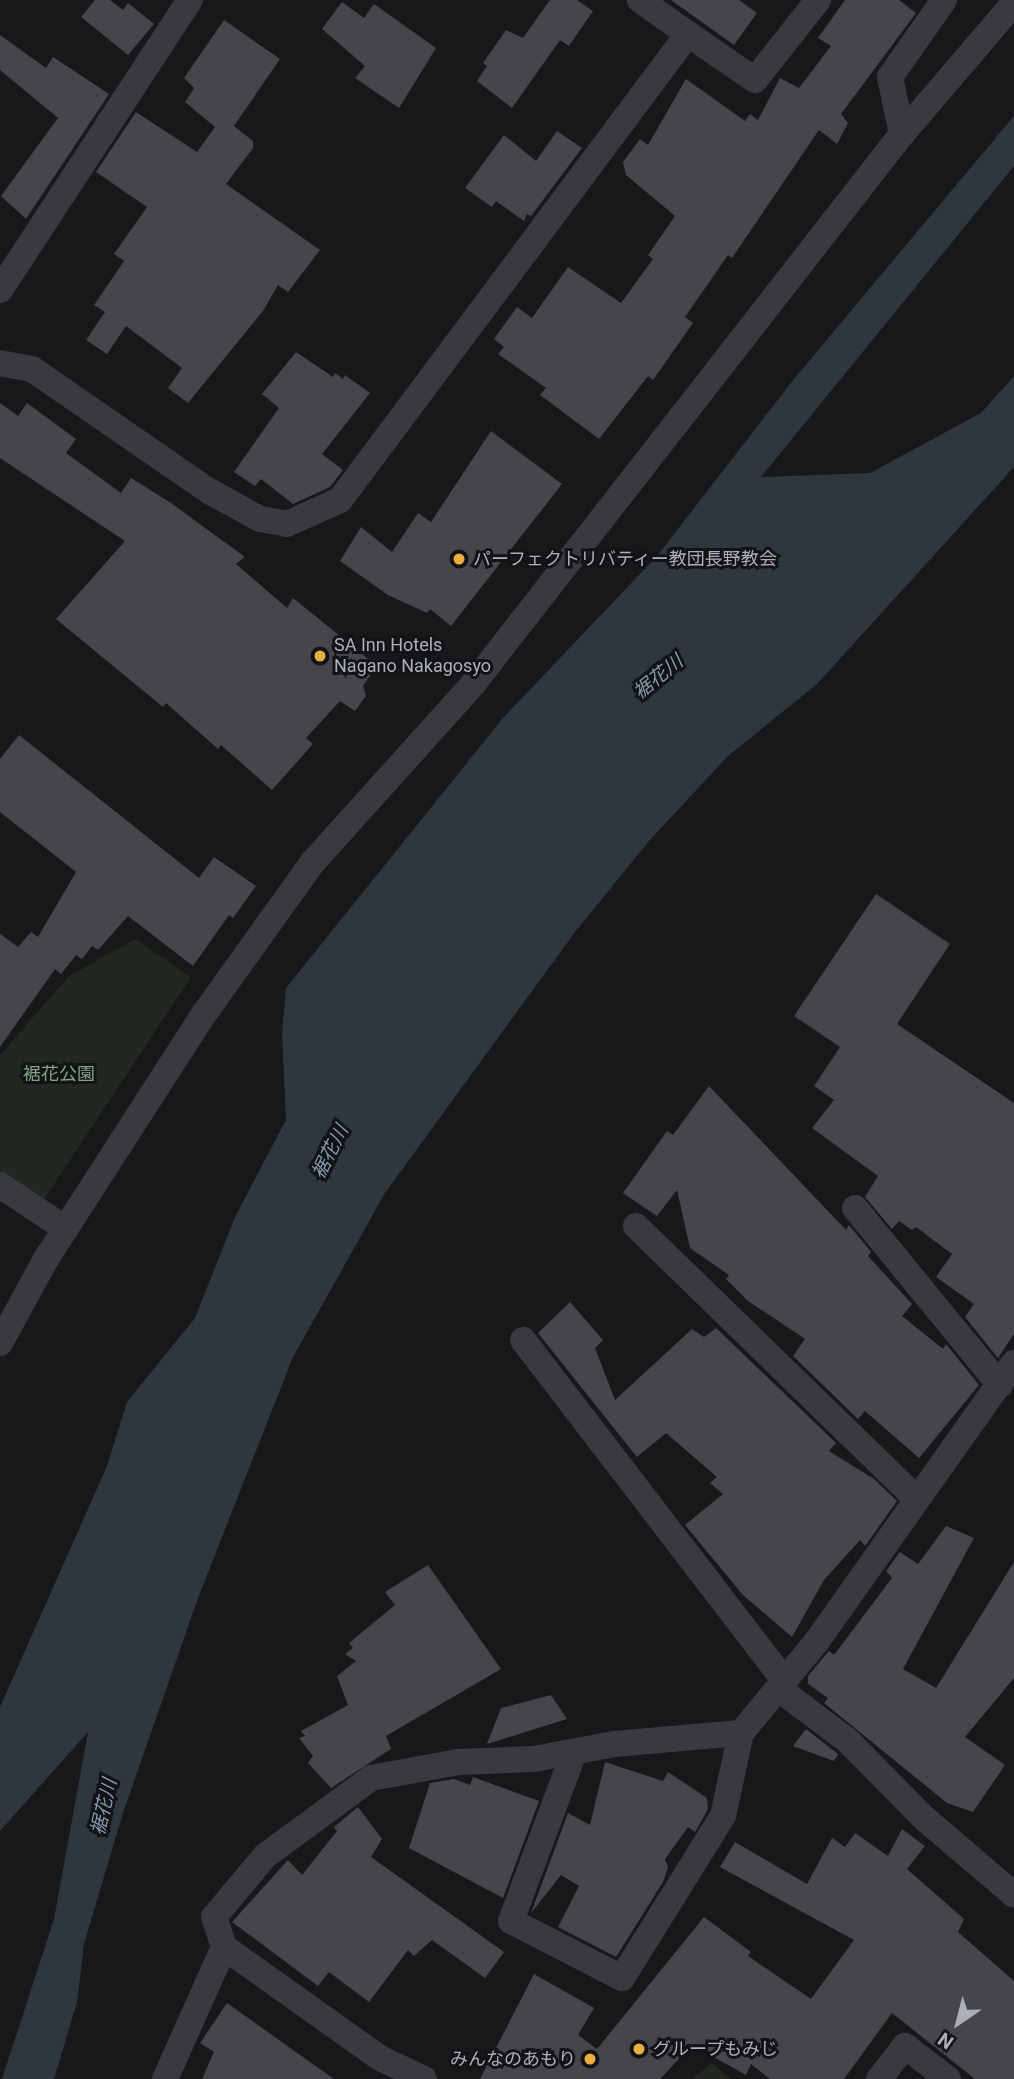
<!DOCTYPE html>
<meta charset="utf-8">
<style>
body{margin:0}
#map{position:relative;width:1014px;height:2079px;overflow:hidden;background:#18181a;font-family:Roboto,"Noto Sans JP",sans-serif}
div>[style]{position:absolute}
.green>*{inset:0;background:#202821}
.water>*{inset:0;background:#2e373d}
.building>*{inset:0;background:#45454a}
.street>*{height:26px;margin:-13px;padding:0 13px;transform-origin:13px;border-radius:13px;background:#393a3f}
.dots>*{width:19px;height:19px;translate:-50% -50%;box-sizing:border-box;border:4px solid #131315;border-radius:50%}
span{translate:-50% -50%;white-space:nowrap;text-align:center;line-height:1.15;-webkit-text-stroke:6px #131315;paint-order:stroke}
.poi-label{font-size:18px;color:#abafb9}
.left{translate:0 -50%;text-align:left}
.right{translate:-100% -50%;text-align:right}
.park-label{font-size:18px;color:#83a384}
.water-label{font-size:19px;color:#839db2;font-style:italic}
.north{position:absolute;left:923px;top:1988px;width:70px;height:70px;-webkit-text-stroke:5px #131315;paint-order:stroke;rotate:215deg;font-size:19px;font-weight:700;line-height:28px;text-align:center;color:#abafb9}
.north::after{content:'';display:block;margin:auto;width:24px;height:32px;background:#abafb9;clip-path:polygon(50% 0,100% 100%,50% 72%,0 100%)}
</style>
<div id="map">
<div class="green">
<div style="clip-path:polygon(135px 939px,191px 977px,43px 1201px,0 1171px,0 1055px,69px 976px)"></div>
<div style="clip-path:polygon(712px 2063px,731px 2079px,692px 2079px)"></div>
</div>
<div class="water">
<div style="clip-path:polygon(1014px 116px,1014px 166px,761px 477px,870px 473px,981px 413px,1014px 376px,1014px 467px,817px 684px,728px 756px,649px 841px,575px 932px,385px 1193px,293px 1357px,198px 1598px,123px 1813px,84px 1944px,77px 2002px,54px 2079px,2px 2079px,54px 1919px,88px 1732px,0 1831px,0 1707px,107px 1466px,127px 1402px,195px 1318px,235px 1217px,286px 1120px,282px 1033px,286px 988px,503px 718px,657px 556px,794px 379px)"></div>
</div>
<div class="building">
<div style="clip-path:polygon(95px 0,110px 0,123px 10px,128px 3px,154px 24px,128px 55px,81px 17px)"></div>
<div style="clip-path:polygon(550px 0,577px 0,593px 11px,569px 46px,560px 40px,512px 108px,477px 81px,487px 66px,483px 63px,506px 30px,523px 38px)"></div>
<div style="clip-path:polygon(671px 0,739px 0,757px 13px,734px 45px)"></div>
<div style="clip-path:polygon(845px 0,899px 0,916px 13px,841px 114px,848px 123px,837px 144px,819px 130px,732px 258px,728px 255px,685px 317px,693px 323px,653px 380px,648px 376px,599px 439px,540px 395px,546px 388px,498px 354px,504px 347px,494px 339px,517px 307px,532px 318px,568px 267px,621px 303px,653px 259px,648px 255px,675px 216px,626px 175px,623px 162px,640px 139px,648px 145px,686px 79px,745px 121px,750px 114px,758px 120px,780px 78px,799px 88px,831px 46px,818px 38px)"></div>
<div style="clip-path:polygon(342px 2px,364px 18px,374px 4px,436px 48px,399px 108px,355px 78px,365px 66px,322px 29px)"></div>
<div style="clip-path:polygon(224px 20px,280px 59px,234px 126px,253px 141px,253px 148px,226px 184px,320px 250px,288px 292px,278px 285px,263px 311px,188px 403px,168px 388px,182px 368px,126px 326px,107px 354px,86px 340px,105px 312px,94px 305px,124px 261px,114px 254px,147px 207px,96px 172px,136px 112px,197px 152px,215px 127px,185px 102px,194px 88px,184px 78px)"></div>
<div style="clip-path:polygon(0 35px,46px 68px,53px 57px,109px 94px,26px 219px,1px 196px,58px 118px,0 70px)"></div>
<div style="clip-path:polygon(557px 131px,582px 148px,531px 216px,527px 214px,524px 221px,496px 201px,492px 207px,465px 188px,504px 135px,536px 161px)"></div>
<div style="clip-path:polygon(296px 352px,333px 377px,335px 373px,343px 379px,345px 375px,370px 393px,322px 454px,343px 470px,330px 487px,293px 504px,261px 479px,255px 486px,234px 472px,279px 408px,262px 394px)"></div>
<div style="clip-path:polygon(0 403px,18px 416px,27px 403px,76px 439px,66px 453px,121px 493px,131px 478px,171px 503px,245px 557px,236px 564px,287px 608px,293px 598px,377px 666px,363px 686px,366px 696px,355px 711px,340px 701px,306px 738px,313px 744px,272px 790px,221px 745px,218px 749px,166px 703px,163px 707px,56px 619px,125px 541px,0 458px)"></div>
<div style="clip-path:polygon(491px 431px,562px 484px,451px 626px,430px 609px,427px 613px,388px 595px,340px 561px,361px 527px,392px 552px,418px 513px,431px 522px)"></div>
<div style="clip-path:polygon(19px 735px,199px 878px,214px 857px,256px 886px,233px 918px,229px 915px,193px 966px,128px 916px,98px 950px,92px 946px,82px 959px,76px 955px,61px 974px,55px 969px,0 1047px,0 934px,18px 947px,31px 932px,38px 937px,76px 872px,0 812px,0 759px)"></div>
<div style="clip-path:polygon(876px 894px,950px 944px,897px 1024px,1014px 1103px,1014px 1334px,998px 1358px,965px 1317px,974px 1304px,936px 1277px,952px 1254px,916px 1227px,912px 1230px,899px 1221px,892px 1229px,865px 1197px,878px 1176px,812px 1128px,834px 1100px,814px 1086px,840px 1047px,794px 1016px)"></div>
<div style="clip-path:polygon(709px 1086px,846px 1230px,849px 1225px,871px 1252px,868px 1256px,912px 1304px,902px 1316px,943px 1349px,946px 1344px,979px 1385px,919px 1458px,865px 1411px,858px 1419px,793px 1356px,805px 1339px,748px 1301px,726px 1279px,729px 1275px,690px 1248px,677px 1190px,657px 1216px,623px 1193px,667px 1131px,673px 1135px)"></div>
<div style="clip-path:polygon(570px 1302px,603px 1340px,595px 1348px,615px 1400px,692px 1329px,704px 1337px,716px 1328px,836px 1443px,829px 1451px,874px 1479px,897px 1501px,865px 1546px,860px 1540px,824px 1580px,792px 1637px,743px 1595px,685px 1525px,723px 1494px,710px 1483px,717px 1477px,666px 1433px,637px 1457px,538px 1333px)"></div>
<div style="clip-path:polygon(946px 1526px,974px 1538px,903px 1669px,936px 1688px,1014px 1562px,1014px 1678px,965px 1737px,1005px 1765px,973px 1812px,947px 1803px,824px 1703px,828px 1698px,808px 1684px,808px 1676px,829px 1651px,834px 1655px,892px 1578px,886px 1571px,900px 1552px,918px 1564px)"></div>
<div style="clip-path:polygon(428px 1565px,501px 1669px,386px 1736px,391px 1749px,331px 1788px,308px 1763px,313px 1756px,299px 1738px,305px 1736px,301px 1731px,348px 1705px,337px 1676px,356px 1661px,345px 1654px,353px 1648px,349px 1643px,395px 1605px,385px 1592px)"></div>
<div style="clip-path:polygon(551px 1695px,567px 1719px,487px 1744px,501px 1708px)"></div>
<div style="clip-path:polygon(806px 1729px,838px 1754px,834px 1761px,793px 1746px)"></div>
<div style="clip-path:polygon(605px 1762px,663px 1781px,668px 1772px,707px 1798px,708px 1809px,695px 1832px,688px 1827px,665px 1859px,668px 1867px,663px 1882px,616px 1957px,558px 1927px,579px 1886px,561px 1875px,531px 1913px,568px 1813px,590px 1825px)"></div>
<div style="clip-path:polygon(473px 1777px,539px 1801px,503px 1898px,409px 1848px,430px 1783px,454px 1779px,470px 1785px)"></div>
<div style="clip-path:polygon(358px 1807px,382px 1839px,371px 1857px,504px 1952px,485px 1978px,432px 1940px,414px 1956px,408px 1950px,369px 2002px,329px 1972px,318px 1986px,232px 1922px,288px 1860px,302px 1875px,337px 1831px,334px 1827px)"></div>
<div style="clip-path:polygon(902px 1829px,925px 1846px,907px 1869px,964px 1919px,958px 1932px,1014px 1981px,1014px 2079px,975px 2079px,892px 2013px,844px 2079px,770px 2079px,751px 2064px,746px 2075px,692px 2045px,660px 2079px,480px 2079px,534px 1974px,594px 2008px,578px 2035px,597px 2049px,704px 1917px,751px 1952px,748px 1956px,811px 1999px,854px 1940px,720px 1867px,735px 1842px,807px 1884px,832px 1838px,845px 1847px,855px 1833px,888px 1856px)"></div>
<div style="clip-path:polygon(227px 2003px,334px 2079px,202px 2079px,214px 2052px,200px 2043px)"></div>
</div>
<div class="street">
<div style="left:688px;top:34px;width:81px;rotate:34.5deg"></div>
<div style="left:755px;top:80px;width:102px;rotate:-51.8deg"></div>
<div style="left:902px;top:134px;width:58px;rotate:-101.9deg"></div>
<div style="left:890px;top:77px;width:94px;rotate:-55deg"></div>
<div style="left:0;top:290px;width:347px;rotate:-56.8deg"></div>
<div style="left:0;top:363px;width:33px;rotate:11deg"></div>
<div style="left:32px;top:369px;width:215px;rotate:34.6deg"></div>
<div style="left:209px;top:491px;width:58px;rotate:28.8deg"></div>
<div style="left:260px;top:519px;width:27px;rotate:10deg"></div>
<div style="left:287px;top:524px;width:58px;rotate:-24.4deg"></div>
<div style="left:340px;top:500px;width:582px;rotate:-53.25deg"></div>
<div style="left:688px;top:34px;width:59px;rotate:-144.7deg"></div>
<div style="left:0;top:1185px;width:79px;rotate:33.7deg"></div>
<div style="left:855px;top:1208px;width:229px;rotate:50.7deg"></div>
<div style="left:636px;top:1226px;width:390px;rotate:44.2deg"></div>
<div style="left:523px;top:1340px;width:431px;rotate:52.5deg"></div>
<div style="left:0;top:1343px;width:96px;rotate:-61.3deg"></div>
<div style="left:46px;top:1259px;width:292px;rotate:-57.2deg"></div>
<div style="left:204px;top:1014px;width:187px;rotate:-54.4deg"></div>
<div style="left:313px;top:862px;width:239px;rotate:-48deg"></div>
<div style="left:473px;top:684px;width:698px;rotate:-52.05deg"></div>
<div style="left:902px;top:134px;width:172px;rotate:-49.5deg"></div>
<div style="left:779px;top:1689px;width:85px;rotate:36.9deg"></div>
<div style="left:847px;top:1740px;width:110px;rotate:45.4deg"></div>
<div style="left:924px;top:1818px;width:118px;rotate:40.5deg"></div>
<div style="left:573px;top:1755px;width:177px;rotate:110.5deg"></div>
<div style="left:511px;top:1921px;width:125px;rotate:27.2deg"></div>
<div style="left:622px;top:1978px;width:191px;rotate:-58.1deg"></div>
<div style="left:723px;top:1816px;width:85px;rotate:-77.8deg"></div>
<div style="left:741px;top:1733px;width:119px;rotate:-50.4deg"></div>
<div style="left:817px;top:1641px;width:341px;rotate:-54.7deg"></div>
<div style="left:165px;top:2079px;width:145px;rotate:-65.9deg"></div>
<div style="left:424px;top:2079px;width:49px;rotate:-154.5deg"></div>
<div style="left:380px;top:2058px;width:191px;rotate:-144.6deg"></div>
<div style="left:224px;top:1947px;width:32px;rotate:-108deg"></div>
<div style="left:214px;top:1917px;width:80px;rotate:-50.1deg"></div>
<div style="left:265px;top:1856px;width:132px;rotate:-36.3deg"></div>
<div style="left:371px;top:1778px;width:88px;rotate:-10.4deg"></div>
<div style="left:458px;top:1762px;width:76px;rotate:-2.3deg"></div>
<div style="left:534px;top:1759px;width:81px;rotate:-10.6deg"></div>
<div style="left:614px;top:1744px;width:127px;rotate:-5deg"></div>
<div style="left:879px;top:2079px;width:42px;rotate:-51.8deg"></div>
<div style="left:905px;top:2046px;width:54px;rotate:37.5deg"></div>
</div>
<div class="dots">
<div style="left:459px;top:559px;background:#eaae40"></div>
<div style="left:320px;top:656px;background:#eaae40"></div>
<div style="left:639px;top:2049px;background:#eaae40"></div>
<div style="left:590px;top:2059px;background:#eaae40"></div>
</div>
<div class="poi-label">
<span class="left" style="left:473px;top:559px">パーフェクトリバティー教団長野教会</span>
<span class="left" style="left:334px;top:656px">SA Inn Hotels<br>Nagano Nakagosyo</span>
<span class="left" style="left:653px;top:2049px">グループもみじ</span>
<span class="right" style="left:576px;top:2059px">みんなのあもり</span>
</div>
<div class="park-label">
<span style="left:59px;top:1074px">裾花公園</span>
</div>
<div class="water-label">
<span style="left:658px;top:677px;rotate:-39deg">裾花川</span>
<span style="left:330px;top:1152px;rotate:-63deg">裾花川</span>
<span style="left:104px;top:1807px;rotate:-77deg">裾花川</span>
</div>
<div class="north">N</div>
</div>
